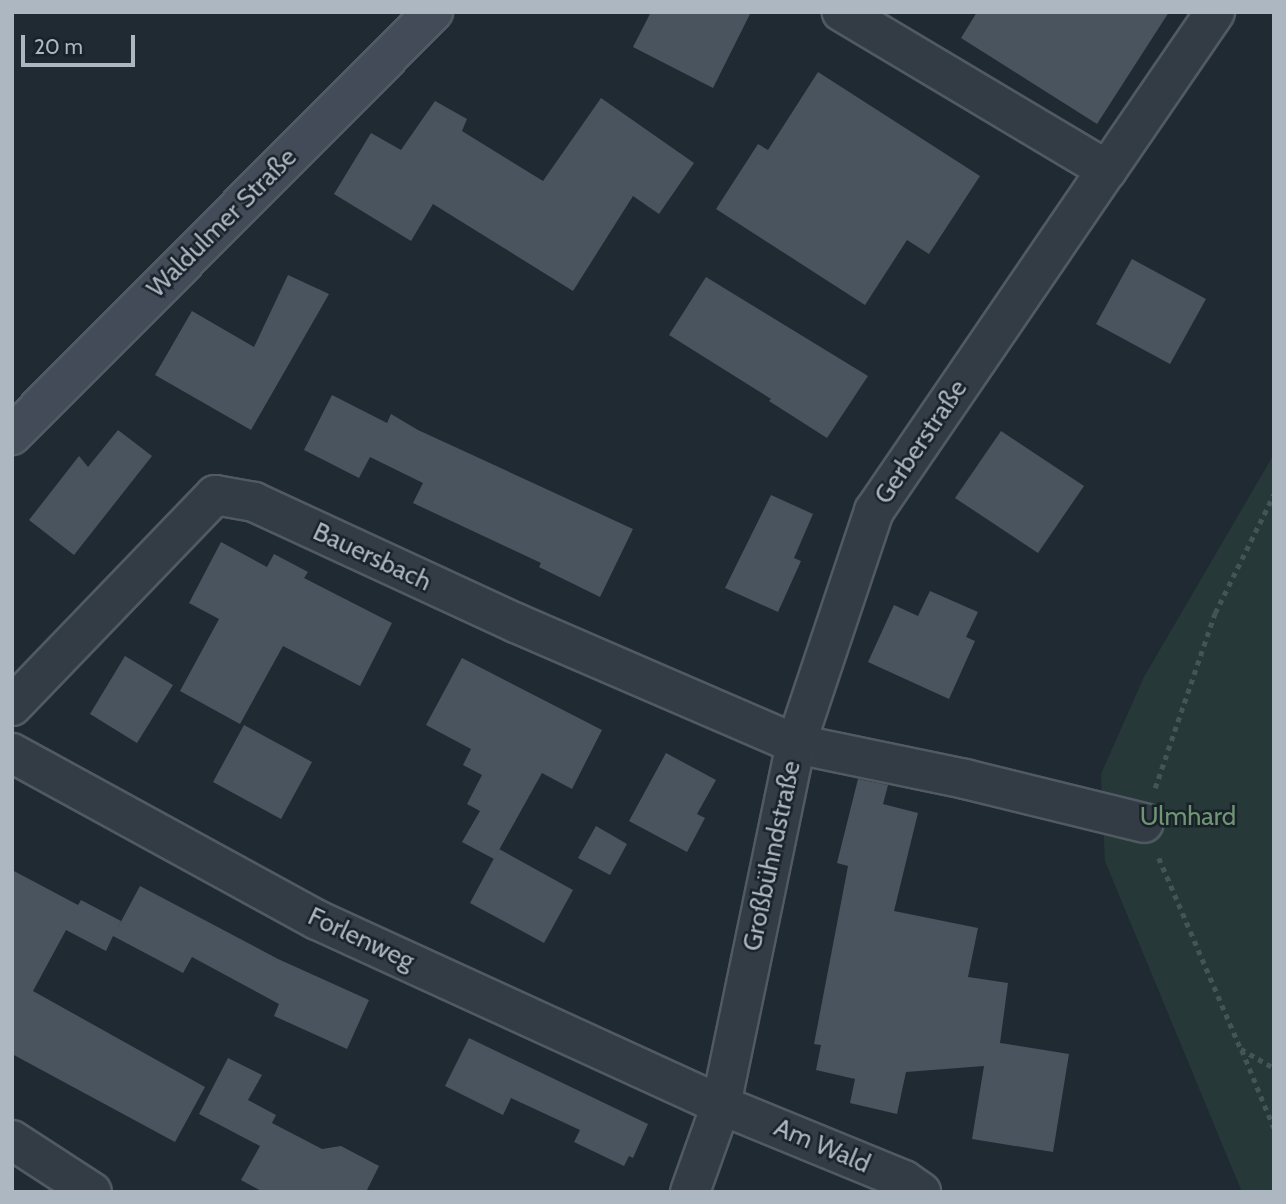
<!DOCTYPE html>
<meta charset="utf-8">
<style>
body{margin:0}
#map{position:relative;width:1286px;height:1204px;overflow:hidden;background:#202a33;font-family:Cabin,sans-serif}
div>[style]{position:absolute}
.green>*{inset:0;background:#263938}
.building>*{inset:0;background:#49545f}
.path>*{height:4.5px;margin-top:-2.25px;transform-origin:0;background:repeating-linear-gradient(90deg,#435556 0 5px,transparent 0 10px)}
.roads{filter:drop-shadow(2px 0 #515a62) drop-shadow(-2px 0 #515a62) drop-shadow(0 2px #515a62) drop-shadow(0 -2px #515a62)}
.street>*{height:38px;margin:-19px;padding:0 19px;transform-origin:19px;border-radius:19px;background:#333c44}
.secondary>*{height:38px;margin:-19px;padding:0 19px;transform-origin:19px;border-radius:19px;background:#424b57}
span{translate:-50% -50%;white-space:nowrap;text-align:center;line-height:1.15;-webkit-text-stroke:5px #192129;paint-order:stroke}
.street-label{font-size:26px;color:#adb7c1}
.park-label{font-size:26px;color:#6f9574}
.frame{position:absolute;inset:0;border:14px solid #adb7c1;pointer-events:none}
.scale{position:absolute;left:21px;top:35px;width:114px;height:32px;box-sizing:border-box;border:4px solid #adb7c1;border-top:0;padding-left:9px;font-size:21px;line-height:24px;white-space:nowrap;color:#adb7c1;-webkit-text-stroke:5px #192129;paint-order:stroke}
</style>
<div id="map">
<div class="green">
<div style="clip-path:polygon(1274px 454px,1274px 1192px,1242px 1192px,1105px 861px,1101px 774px,1144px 677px)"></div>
</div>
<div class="building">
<div style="clip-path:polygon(651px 12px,751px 12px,713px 88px,633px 47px)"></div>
<div style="clip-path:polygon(977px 12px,1169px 12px,1097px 124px,961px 38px)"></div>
<div style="clip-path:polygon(818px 72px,980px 176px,929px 254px,907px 240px,865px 305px,716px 209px,758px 144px,768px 150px)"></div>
<div style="clip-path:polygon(601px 98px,694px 163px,659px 214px,633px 196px,573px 291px,433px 204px,411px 241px,334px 194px,371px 133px,401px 150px,435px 101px,467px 119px,462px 131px,543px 181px)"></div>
<div style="clip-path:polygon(1132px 259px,1206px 299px,1170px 364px,1096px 324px)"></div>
<div style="clip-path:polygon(288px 275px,329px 294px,251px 430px,155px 375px,192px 311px,254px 347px)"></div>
<div style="clip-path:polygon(706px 277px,868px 376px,827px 438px,769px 401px,771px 399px,669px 335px)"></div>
<div style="clip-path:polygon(332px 395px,387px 423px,391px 414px,418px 430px,633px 529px,600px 597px,539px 567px,541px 563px,413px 503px,423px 483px,370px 457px,359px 478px,304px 450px)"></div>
<div style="clip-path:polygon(118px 430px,152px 456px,74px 555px,29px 520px,79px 456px,88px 467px)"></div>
<div style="clip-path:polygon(1001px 431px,1084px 486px,1038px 553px,955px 498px)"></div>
<div style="clip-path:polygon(771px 495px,813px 514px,794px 558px,801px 561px,778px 612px,725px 588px)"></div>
<div style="clip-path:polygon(221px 542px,267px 567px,274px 554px,308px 572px,304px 578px,392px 623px,360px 686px,283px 646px,240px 724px,180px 691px,219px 619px,189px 603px)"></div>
<div style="clip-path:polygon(930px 591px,978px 612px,966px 637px,975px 641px,949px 699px,868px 662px,894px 605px,918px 616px)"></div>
<div style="clip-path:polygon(125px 656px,173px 685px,137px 743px,90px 714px)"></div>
<div style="clip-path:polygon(462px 658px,602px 730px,572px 789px,542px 773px,494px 859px,462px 842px,480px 811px,467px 804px,482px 775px,463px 765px,471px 749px,426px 725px)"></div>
<div style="clip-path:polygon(244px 725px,312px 762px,281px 819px,213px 782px)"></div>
<div style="clip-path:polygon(666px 753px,716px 780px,697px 814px,705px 818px,687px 852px,629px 821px)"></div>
<div style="clip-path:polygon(858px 779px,888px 785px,883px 804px,918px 813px,894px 911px,978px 928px,968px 977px,1008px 983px,1000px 1043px,1069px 1054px,1053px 1152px,972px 1139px,984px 1066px,906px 1072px,897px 1114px,850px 1103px,855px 1079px,816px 1070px,821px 1045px,814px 1044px,848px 866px,837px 863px)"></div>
<div style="clip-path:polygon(596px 826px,627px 844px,610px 875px,578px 858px)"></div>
<div style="clip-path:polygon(499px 849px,573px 890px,544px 943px,470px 903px)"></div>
<div style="clip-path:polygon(12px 870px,78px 905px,81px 900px,121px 921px,117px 929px,140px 886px,278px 959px,369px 1000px,347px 1049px,274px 1016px,279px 1004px,192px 957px,183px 973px,113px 936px,106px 951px,66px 930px,33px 991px,205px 1087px,175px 1142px,12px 1054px)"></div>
<div style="clip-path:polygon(469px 1038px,648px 1124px,633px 1158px,629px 1156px,624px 1166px,574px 1142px,580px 1130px,511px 1098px,503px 1115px,445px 1086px)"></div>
<div style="clip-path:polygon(228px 1058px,262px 1075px,248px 1100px,276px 1115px,272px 1123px,322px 1149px,341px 1146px,379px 1166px,366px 1192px,263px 1192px,241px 1180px,260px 1146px,199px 1114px)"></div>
</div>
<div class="path">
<div style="left:1155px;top:788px;width:185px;rotate:-71.1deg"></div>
<div style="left:1215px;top:613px;width:133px;rotate:-63.6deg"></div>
<div style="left:1159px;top:858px;width:208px;rotate:66.8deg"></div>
<div style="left:1241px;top:1049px;width:38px;rotate:30deg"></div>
<div style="left:1242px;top:1050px;width:84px;rotate:67.7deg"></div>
</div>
<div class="roads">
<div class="street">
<div style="left:1107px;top:170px;width:191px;rotate:-55.6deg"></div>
<div style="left:12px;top:706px;width:293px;rotate:-46.1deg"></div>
<div style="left:215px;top:495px;width:40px;rotate:10deg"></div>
<div style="left:254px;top:502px;width:289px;rotate:24.8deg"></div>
<div style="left:516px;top:623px;width:305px;rotate:23.4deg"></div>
<div style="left:796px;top:744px;width:173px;rotate:11.7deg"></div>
<div style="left:965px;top:779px;width:184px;rotate:13.8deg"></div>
<div style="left:12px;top:753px;width:348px;rotate:28.7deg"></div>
<div style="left:317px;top:920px;width:444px;rotate:24.6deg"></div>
<div style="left:721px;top:1105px;width:198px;rotate:22.3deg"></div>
<div style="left:904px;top:1180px;width:21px;rotate:35deg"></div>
<div style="left:12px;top:1140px;width:95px;rotate:33deg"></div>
<div style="left:690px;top:1192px;width:92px;rotate:-70.4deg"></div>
<div style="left:721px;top:1105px;width:369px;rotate:-78.3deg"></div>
<div style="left:796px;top:744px;width:246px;rotate:-71.5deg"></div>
<div style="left:874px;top:511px;width:413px;rotate:-55.7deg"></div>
<div style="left:1107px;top:170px;width:309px;rotate:-149.2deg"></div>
</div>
<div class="secondary">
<div style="left:12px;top:435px;width:597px;rotate:-45.14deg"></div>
</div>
</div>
<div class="street-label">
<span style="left:222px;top:223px;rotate:-45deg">Waldulmer Straße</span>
<span style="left:921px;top:442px;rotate:-56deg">Gerberstraße</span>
<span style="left:372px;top:557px;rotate:25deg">Bauersbach</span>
<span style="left:772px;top:856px;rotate:-78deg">Großbühndstraße</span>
<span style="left:361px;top:939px;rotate:25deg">Forlenweg</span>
<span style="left:822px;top:1146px;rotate:23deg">Am Wald</span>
</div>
<div class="park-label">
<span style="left:1188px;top:817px">Ulmhard</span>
</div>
<div class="frame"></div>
<div class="scale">20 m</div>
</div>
